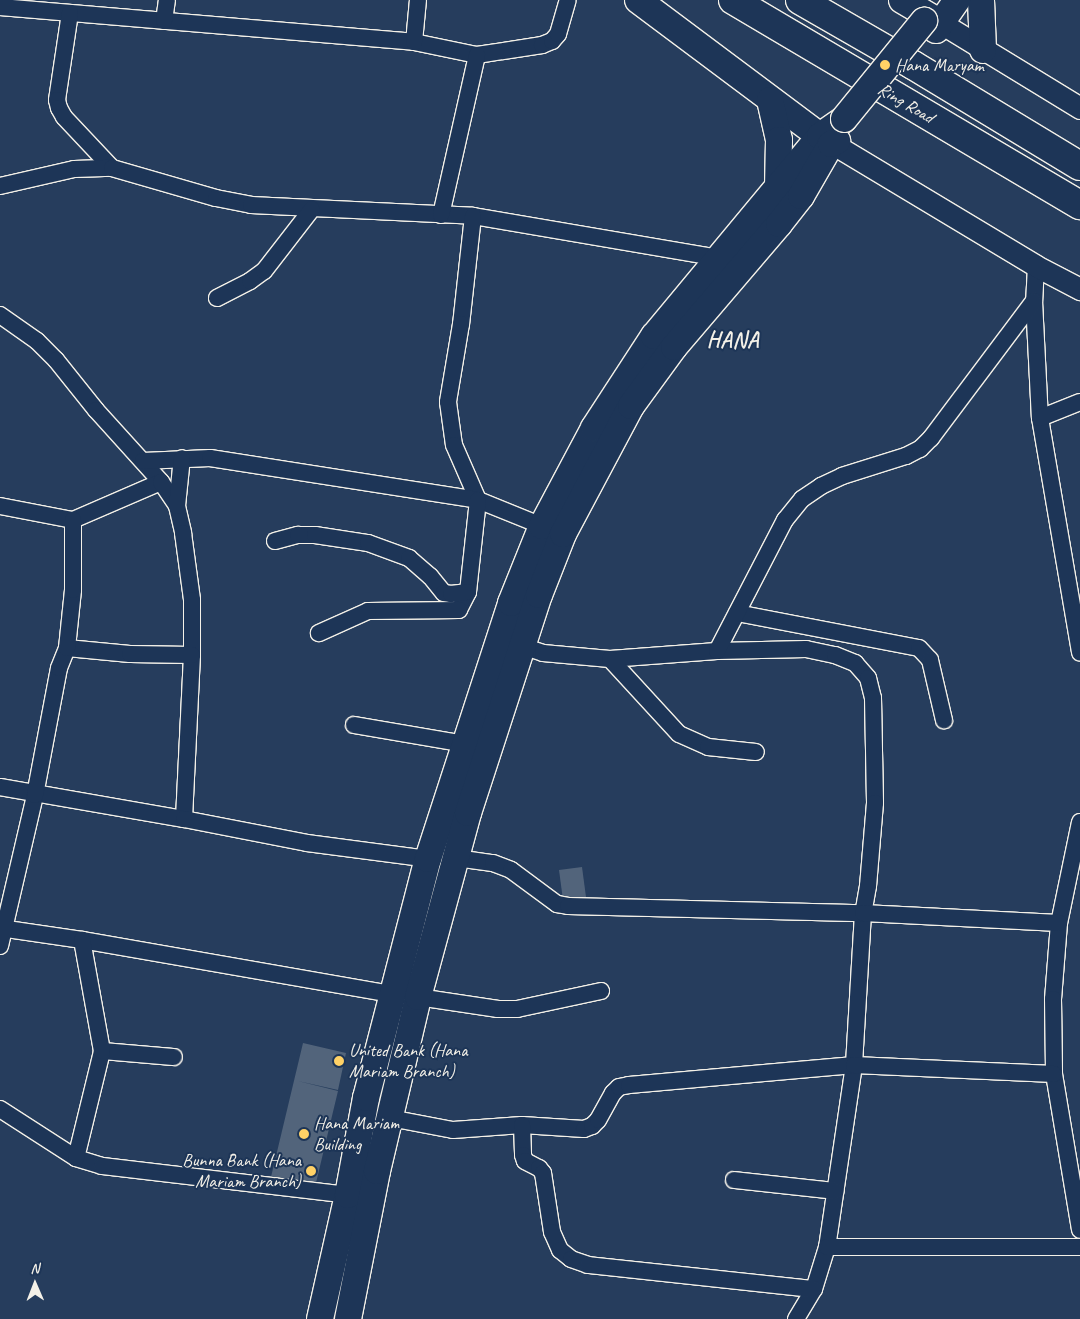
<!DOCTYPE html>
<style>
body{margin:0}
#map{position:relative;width:1080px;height:1319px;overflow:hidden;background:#263d5d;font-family:Caveat,sans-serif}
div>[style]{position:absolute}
.building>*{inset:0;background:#52647b}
.roads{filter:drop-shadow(1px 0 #f4f1e8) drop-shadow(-1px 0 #f4f1e8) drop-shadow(0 1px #f4f1e8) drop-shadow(0 -1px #f4f1e8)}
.minor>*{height:16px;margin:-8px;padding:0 8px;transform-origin:8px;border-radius:8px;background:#1d3557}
.tertiary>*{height:21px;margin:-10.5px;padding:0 10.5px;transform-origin:10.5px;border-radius:10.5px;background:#1d3557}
.primary>*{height:26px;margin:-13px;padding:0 13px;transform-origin:13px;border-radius:13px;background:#1d3557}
.trunk>*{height:28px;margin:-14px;padding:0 14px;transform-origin:14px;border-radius:14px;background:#1d3557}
.bridges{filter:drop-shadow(1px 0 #f4f1e8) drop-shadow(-1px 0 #f4f1e8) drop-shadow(0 1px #f4f1e8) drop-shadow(0 -1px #f4f1e8)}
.primary-bridge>*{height:26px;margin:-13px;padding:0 13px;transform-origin:13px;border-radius:13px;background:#1d3557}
.dots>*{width:14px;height:14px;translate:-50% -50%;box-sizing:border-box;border:2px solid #1d3557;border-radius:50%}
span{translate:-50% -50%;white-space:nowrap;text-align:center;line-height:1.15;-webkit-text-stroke:4px #1d3557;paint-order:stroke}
.poi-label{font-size:18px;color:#f4f1e8}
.left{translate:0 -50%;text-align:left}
.right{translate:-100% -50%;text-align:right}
.street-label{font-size:18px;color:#f4f1e8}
.district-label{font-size:22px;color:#f4f1e8;font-weight:700;letter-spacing:1px}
.north{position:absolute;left:10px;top:1259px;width:50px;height:50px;-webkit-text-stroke:4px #1d3557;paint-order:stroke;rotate:359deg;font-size:14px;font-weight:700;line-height:20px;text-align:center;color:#f4f1e8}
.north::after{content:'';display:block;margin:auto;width:18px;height:22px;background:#f4f1e8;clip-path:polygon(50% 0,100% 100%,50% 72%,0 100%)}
</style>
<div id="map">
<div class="building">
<div style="clip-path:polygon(582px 867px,586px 897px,563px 900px,559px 870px)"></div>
<div style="clip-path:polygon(303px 1043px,346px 1053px,338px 1090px,298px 1081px,338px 1091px,315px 1187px,271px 1177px)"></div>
</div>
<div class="roads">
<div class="minor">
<div style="left:0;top:7px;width:415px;rotate:4.8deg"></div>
<div style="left:414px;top:42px;width:64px;rotate:11.7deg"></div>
<div style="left:477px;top:55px;width:66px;rotate:-8.7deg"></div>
<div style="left:542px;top:45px;width:11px;rotate:-22deg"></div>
<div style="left:552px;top:41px;width:9px;rotate:-49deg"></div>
<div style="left:558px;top:34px;width:35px;rotate:-74deg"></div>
<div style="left:70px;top:13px;width:88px;rotate:98.5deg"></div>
<div style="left:57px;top:100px;width:8px;rotate:76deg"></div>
<div style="left:59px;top:108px;width:10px;rotate:61deg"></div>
<div style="left:64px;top:117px;width:70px;rotate:46.7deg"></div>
<div style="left:164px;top:21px;width:21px;rotate:-82deg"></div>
<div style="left:414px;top:42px;width:42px;rotate:-84.6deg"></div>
<div style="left:0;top:186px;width:76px;rotate:-12.9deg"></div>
<div style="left:74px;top:169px;width:38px;rotate:-2deg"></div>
<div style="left:112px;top:168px;width:108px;rotate:16.1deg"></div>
<div style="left:216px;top:198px;width:36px;rotate:11deg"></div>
<div style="left:251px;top:205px;width:222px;rotate:2.8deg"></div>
<div style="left:473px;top:216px;width:250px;rotate:9.7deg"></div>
<div style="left:441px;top:215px;width:164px;rotate:-77.3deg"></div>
<div style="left:473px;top:216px;width:109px;rotate:96.3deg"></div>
<div style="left:461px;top:324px;width:79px;rotate:99.5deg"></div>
<div style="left:448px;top:402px;width:43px;rotate:82.1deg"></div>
<div style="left:454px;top:445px;width:60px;rotate:66.4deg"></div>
<div style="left:478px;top:500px;width:69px;rotate:22.1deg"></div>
<div style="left:1036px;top:266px;width:35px;rotate:93deg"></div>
<div style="left:1034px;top:301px;width:117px;rotate:87.1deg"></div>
<div style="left:1040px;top:418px;width:238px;rotate:80.3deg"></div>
<div style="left:217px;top:298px;width:37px;rotate:-27deg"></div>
<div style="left:250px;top:281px;width:17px;rotate:-36deg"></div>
<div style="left:264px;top:271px;width:78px;rotate:-52.3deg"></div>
<div style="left:0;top:315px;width:45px;rotate:35.1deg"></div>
<div style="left:37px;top:341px;width:27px;rotate:45deg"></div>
<div style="left:56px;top:360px;width:64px;rotate:51.3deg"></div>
<div style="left:96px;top:410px;width:97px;rotate:47.9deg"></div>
<div style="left:1040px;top:418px;width:43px;rotate:-21.8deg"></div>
<div style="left:143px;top:461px;width:67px;rotate:-2.6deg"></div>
<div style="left:210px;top:458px;width:271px;rotate:8.9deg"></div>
<div style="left:478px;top:500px;width:93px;rotate:96.2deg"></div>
<div style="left:468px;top:592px;width:20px;rotate:117deg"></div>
<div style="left:459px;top:610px;width:91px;rotate:179.4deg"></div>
<div style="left:368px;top:611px;width:54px;rotate:155.8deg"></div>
<div style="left:0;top:506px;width:74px;rotate:10.9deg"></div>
<div style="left:73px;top:520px;width:96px;rotate:-23.4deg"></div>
<div style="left:161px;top:482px;width:29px;rotate:56deg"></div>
<div style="left:177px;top:506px;width:28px;rotate:77deg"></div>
<div style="left:183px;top:533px;width:68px;rotate:82.3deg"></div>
<div style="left:192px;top:600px;width:55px;rotate:90deg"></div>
<div style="left:192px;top:655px;width:164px;rotate:92.8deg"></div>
<div style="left:177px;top:506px;width:48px;rotate:-84.1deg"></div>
<div style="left:275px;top:541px;width:24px;rotate:-15deg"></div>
<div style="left:298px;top:535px;width:17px"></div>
<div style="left:315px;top:535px;width:54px;rotate:8.6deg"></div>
<div style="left:368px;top:543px;width:44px;rotate:20.1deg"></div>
<div style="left:409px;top:558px;width:28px;rotate:41deg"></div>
<div style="left:430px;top:576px;width:22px;rotate:51deg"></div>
<div style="left:444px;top:593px;width:7px;rotate:8deg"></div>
<div style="left:451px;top:594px;width:17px;rotate:-7deg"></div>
<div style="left:737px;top:613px;width:185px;rotate:10.9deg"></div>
<div style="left:919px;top:648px;width:16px;rotate:47deg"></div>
<div style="left:930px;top:660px;width:62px;rotate:76.9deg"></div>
<div style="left:522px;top:646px;width:22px;rotate:18deg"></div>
<div style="left:543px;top:653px;width:67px;rotate:5.1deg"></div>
<div style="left:610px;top:659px;width:107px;rotate:-4.3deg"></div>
<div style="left:717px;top:651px;width:89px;rotate:-1.3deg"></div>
<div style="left:806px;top:649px;width:30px;rotate:12deg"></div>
<div style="left:835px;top:655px;width:22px;rotate:22deg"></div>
<div style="left:855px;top:663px;width:20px;rotate:49deg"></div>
<div style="left:868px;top:678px;width:21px;rotate:76deg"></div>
<div style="left:873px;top:698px;width:105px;rotate:88.9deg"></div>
<div style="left:875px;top:803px;width:83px;rotate:94.8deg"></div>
<div style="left:868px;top:886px;width:27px;rotate:100deg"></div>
<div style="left:863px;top:913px;width:152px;rotate:93.4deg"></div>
<div style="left:854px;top:1065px;width:184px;rotate:98.4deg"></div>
<div style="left:827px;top:1247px;width:44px;rotate:107.2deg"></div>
<div style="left:814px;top:1289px;width:35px;rotate:121deg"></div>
<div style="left:67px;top:648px;width:63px;rotate:5.4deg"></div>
<div style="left:130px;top:654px;width:62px;rotate:0.9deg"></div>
<div style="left:717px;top:651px;width:148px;rotate:-62.6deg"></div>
<div style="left:785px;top:520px;width:27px;rotate:-51deg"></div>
<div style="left:802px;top:499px;width:23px;rotate:-34deg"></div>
<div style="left:821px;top:486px;width:23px;rotate:-25deg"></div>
<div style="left:842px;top:476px;width:67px;rotate:-17.4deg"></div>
<div style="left:906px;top:456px;width:16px;rotate:-27deg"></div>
<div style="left:920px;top:449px;width:16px;rotate:-45deg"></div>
<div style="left:931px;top:438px;width:171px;rotate:-53.1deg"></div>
<div style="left:610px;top:659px;width:102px;rotate:47.4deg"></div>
<div style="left:679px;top:734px;width:32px;rotate:24deg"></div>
<div style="left:708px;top:747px;width:48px;rotate:5.9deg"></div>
<div style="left:354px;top:725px;width:113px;rotate:9.7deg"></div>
<div style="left:0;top:787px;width:187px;rotate:9.9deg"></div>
<div style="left:184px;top:819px;width:125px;rotate:11deg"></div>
<div style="left:307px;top:843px;width:122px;rotate:7.5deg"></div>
<div style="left:1080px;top:822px;width:103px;rotate:101.7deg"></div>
<div style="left:1059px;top:923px;width:76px;rotate:94.5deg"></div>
<div style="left:1053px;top:999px;width:75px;rotate:89.2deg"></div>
<div style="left:1054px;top:1074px;width:158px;rotate:80.5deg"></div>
<div style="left:456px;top:858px;width:37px;rotate:8deg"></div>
<div style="left:493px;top:863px;width:19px;rotate:21deg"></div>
<div style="left:511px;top:870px;width:57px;rotate:36.5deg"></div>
<div style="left:557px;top:904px;width:11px;rotate:10deg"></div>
<div style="left:568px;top:906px;width:295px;rotate:1.4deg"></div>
<div style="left:863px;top:913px;width:196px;rotate:2.9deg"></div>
<div style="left:0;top:928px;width:83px;rotate:8.3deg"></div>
<div style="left:82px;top:940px;width:316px;rotate:9.9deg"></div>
<div style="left:0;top:946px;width:155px;rotate:-76.9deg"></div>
<div style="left:35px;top:795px;width:129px;rotate:-79.3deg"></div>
<div style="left:59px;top:668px;width:22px;rotate:-68deg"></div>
<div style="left:67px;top:648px;width:58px;rotate:-84.1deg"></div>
<div style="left:73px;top:590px;width:70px;rotate:-90deg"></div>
<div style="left:418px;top:997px;width:81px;rotate:8.5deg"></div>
<div style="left:498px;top:1009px;width:19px"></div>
<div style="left:517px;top:1009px;width:86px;rotate:-12.1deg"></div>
<div style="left:102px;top:1051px;width:72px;rotate:4.8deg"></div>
<div style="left:0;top:1109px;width:90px;rotate:32.8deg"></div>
<div style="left:76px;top:1158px;width:27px;rotate:17deg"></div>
<div style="left:102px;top:1166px;width:248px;rotate:6.7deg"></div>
<div style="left:390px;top:1118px;width:64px;rotate:10.8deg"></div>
<div style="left:453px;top:1130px;width:69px;rotate:-4.1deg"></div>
<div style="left:522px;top:1125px;width:62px;rotate:3.7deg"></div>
<div style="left:584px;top:1129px;width:9px;rotate:-21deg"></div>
<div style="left:592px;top:1126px;width:8px;rotate:-45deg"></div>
<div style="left:598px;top:1120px;width:31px;rotate:-61deg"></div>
<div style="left:613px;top:1093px;width:8px;rotate:-45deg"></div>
<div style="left:619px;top:1087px;width:10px;rotate:-11deg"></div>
<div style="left:629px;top:1085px;width:226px;rotate:-5.1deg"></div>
<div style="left:854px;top:1065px;width:200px;rotate:2.6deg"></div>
<div style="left:522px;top:1125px;width:30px;rotate:88deg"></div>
<div style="left:523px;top:1155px;width:6px;rotate:72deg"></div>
<div style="left:525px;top:1161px;width:16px;rotate:27deg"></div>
<div style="left:539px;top:1168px;width:6px;rotate:51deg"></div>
<div style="left:543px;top:1173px;width:60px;rotate:81.3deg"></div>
<div style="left:552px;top:1232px;width:20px;rotate:66deg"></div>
<div style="left:560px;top:1250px;width:14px;rotate:39deg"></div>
<div style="left:571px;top:1259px;width:18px;rotate:19deg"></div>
<div style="left:588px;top:1265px;width:227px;rotate:6.1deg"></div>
<div style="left:76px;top:1158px;width:110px;rotate:-76.3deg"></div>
<div style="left:102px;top:1051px;width:113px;rotate:-100.2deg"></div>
<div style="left:734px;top:1180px;width:102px;rotate:6.2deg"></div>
<div style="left:827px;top:1247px;width:253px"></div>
</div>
<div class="tertiary">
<div style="left:941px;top:23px;width:163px;rotate:31.4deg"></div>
<div style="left:820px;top:136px;width:252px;rotate:31deg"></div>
<div style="left:1036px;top:266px;width:50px;rotate:27.6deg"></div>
</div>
<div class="primary">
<div style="left:638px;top:0;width:227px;rotate:36.8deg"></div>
<div style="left:902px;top:0;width:45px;rotate:30.5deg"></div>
<div style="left:981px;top:0;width:50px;rotate:87.7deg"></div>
<div style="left:936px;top:30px;width:37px;rotate:-55deg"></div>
<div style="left:770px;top:100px;width:41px;rotate:77.3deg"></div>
<div style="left:779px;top:140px;width:46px;rotate:91.2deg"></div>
<div style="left:320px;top:1319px;width:127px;rotate:-77.3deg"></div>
<div style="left:348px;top:1195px;width:99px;rotate:-79.5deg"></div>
<div style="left:366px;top:1098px;width:247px;rotate:-75.5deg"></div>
<div style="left:428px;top:859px;width:269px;rotate:-72deg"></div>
<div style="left:511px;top:603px;width:83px;rotate:-68.1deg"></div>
<div style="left:542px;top:526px;width:111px;rotate:-62deg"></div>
<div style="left:594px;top:428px;width:110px;rotate:-56.9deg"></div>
<div style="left:654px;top:336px;width:260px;rotate:-50.3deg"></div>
<div style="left:820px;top:136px;width:29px;rotate:-35deg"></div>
<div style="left:348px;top:1319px;width:151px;rotate:-78.9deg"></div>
<div style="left:377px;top:1171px;width:179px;rotate:-76.7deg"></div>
<div style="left:418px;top:997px;width:191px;rotate:-74.8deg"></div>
<div style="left:468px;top:813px;width:229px;rotate:-72deg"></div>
<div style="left:539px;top:595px;width:66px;rotate:-68.5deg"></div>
<div style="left:563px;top:534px;width:145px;rotate:-62deg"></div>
<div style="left:631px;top:406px;width:73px;rotate:-53.9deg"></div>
<div style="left:674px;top:347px;width:162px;rotate:-49.5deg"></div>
<div style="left:779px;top:224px;width:36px;rotate:-52deg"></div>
<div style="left:801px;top:196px;width:60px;rotate:-60deg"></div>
<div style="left:831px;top:144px;width:7px;rotate:-27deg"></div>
</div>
<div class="trunk">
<div style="left:733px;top:0;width:403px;rotate:30.6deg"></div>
<div style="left:800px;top:0;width:130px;rotate:29.9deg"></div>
<div style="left:913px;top:65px;width:195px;rotate:31.2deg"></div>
</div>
</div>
<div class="bridges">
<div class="primary-bridge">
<div style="left:844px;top:119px;width:127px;rotate:-50.8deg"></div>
</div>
</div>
<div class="dots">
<div style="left:885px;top:65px;background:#ffd166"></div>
<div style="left:339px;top:1061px;background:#ffd166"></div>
<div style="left:304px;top:1134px;background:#ffd166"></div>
<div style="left:311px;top:1171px;background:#ffd166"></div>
</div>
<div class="poi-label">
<span class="left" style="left:895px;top:65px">Hana Maryam</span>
<span class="left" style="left:349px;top:1061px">United Bank (Hana<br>Mariam Branch)</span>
<span class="left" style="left:314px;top:1134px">Hana Mariam<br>Building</span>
<span class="right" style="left:301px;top:1171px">Bunna Bank (Hana<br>Mariam Branch)</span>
</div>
<div class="street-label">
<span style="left:906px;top:103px;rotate:31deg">Ring Road</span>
</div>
<div class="district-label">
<span style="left:733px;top:341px">HANA</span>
</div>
<div class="north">N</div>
</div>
